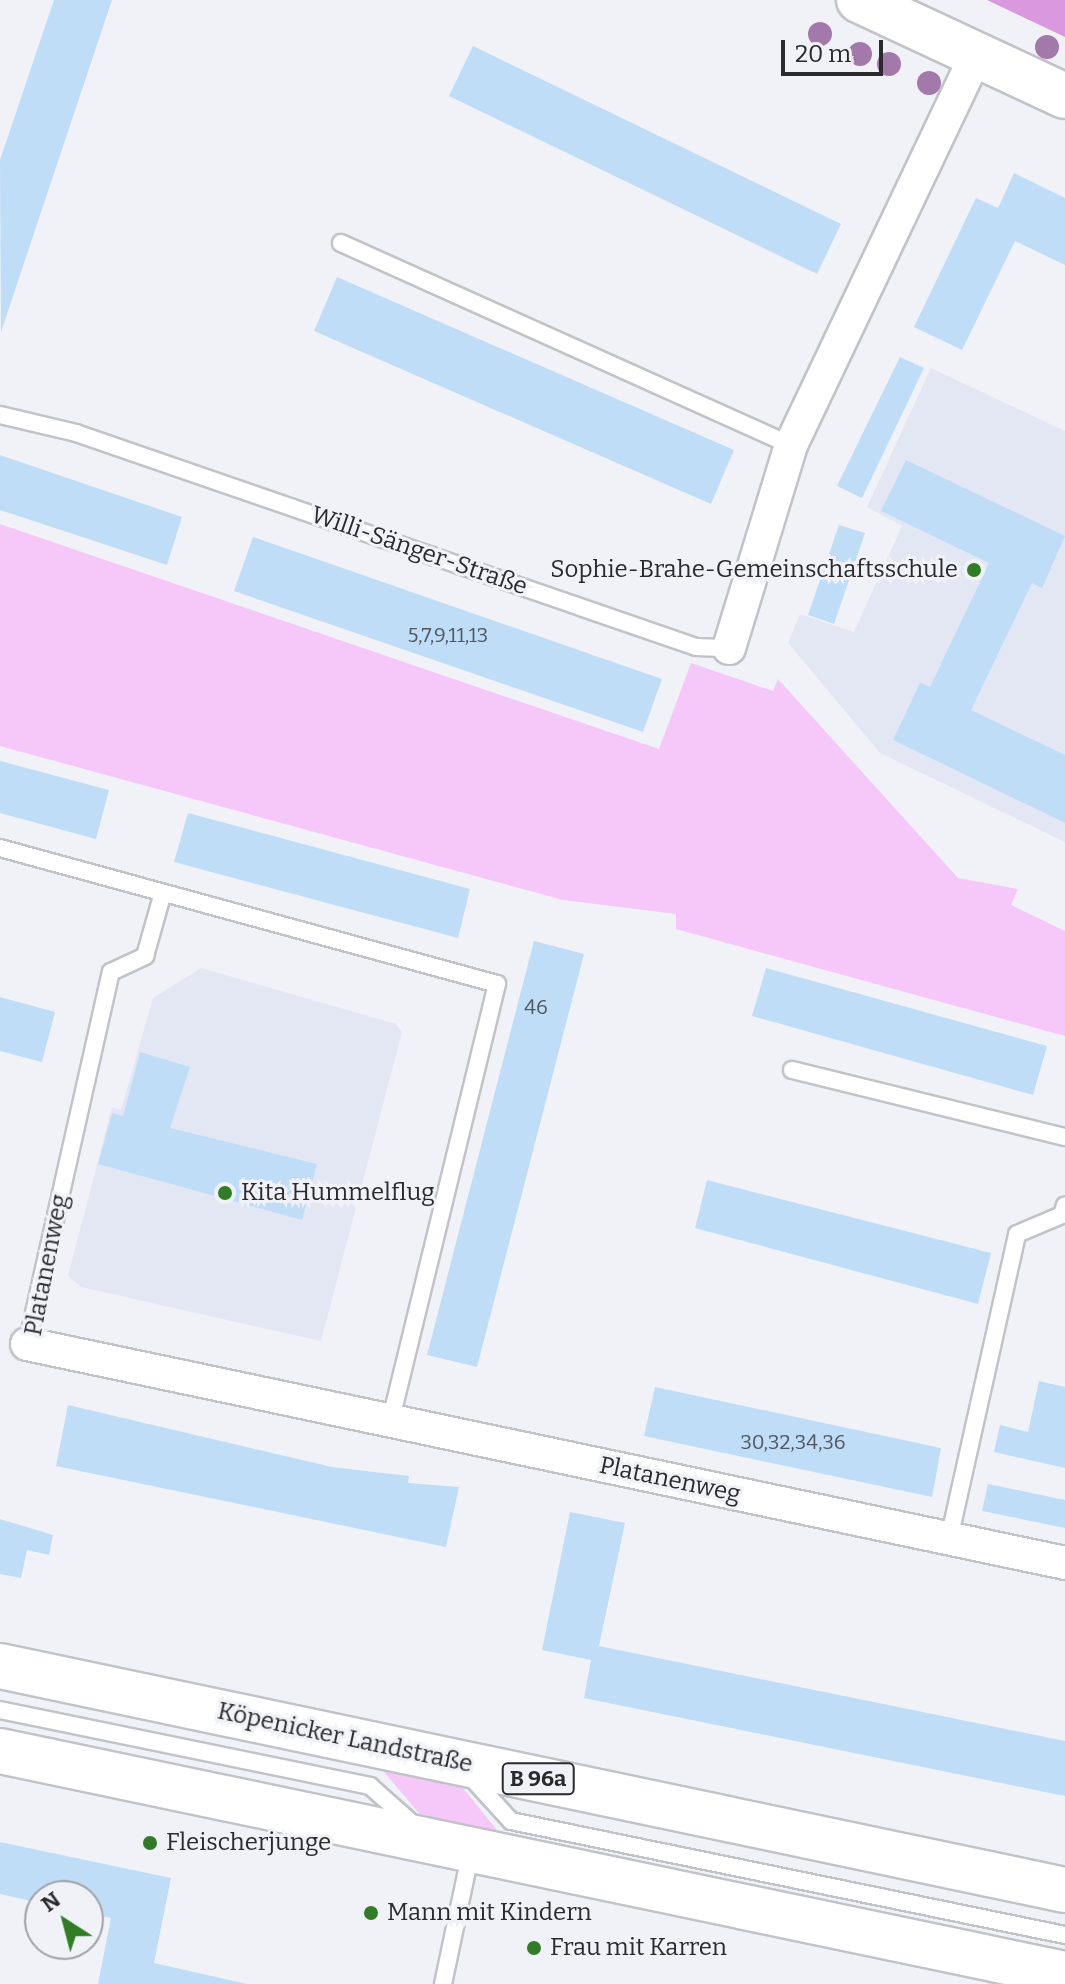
<!DOCTYPE html>
<meta charset="utf-8">
<style>
body{margin:0}
#map{position:relative;width:1065px;height:1984px;overflow:hidden;background:#f0f2f8;font-family:Bitter,serif}
div>[style]{position:absolute}
.built>*{inset:0;background:#e3e7f4}
.green>*{inset:0;background:#f6c7f9}
.forest>*{inset:0;background:#da98df}
.building>*{inset:0;background:#c0ddf8}
.roads{filter:drop-shadow(2px 0 #c1c3c9) drop-shadow(-2px 0 #c1c3c9) drop-shadow(0 2px #c1c3c9) drop-shadow(0 -2px #c1c3c9)}
.lane>*{height:16px;margin:-8px;padding:0 8px;transform-origin:8px;border-radius:8px;background:#fff}
.street>*{height:32px;margin:-16px;padding:0 16px;transform-origin:16px;border-radius:16px;background:#fff}
.secondary>*{height:44px;margin:-22px;padding:0 22px;transform-origin:22px;border-radius:22px;background:#fff}
.primary>*{height:44px;margin:-22px;padding:0 22px;transform-origin:22px;border-radius:22px;background:#fff}
.trees>*{width:24px;height:24px;margin:-12px;border-radius:50%;background:#a378ab}
.dots>*{width:22px;height:22px;translate:-50% -50%;box-sizing:border-box;border:4px solid #f0f2f8;border-radius:50%}
span{translate:-50% -50%;white-space:nowrap;text-align:center;line-height:1.15;-webkit-text-stroke:6px #f0f2f8;paint-order:stroke}
.number-label{font-size:20px;color:#505760}
.number-label span{-webkit-text-stroke-width:0}
.shield-label span{padding:2px 6px;background:#f0f2f8;border:2px solid;border-radius:6px;-webkit-text-stroke-width:0}
.shield-label{font-size:22px;color:#2a2a2d;font-weight:700}
.street-label{font-size:24px;color:#2a2a2d}
.poi-label{font-size:24px;color:#2a2a2d}
.right{translate:-100% -50%;text-align:right}
.left{translate:0 -50%;text-align:left}
.north{position:absolute;left:24px;top:1880px;width:80px;height:80px;box-sizing:border-box;background:#f0f2f8;border:2px solid #a1a2a7;border-radius:50%;rotate:324deg;font-size:22px;font-weight:700;line-height:32px;text-align:center;color:#2a2a2d}
.north::after{content:'';display:block;margin:auto;width:28px;height:36px;background:#307d26;clip-path:polygon(50% 0,100% 100%,50% 72%,0 100%)}
.scale{position:absolute;left:781px;top:40px;width:102px;height:36px;box-sizing:border-box;border:4px solid #2a2a2d;border-top:0;padding-left:10px;font-size:24px;line-height:28px;white-space:nowrap;color:#2a2a2d;-webkit-text-stroke:6px #f0f2f8;paint-order:stroke}
</style>
<div id="map">
<div class="built">
<div style="clip-path:polygon(931px 368px,1065px 431px,1065px 842px,880px 753px,788px 643px,800px 614px,854px 632px,902px 526px,867px 507px)"></div>
<div style="clip-path:polygon(201px 968px,396px 1024px,402px 1032px,321px 1341px,81px 1287px,68px 1276px,112px 1107px,121px 1110px,153px 998px)"></div>
</div>
<div class="green">
<div style="clip-path:polygon(0 524px,659px 749px,691px 663px,773px 691px,778px 679px,958px 878px,1018px 889px,1011px 905px,1065px 931px,1065px 1036px,676px 929px,676px 914px,563px 900px,0 746px)"></div>
<div style="clip-path:polygon(379px 1766px,459px 1783px,501px 1835px,423px 1818px)"></div>
</div>
<div class="forest">
<div style="clip-path:polygon(987px 0,1065px 0,1065px 37px)"></div>
</div>
<div class="building">
<div style="clip-path:polygon(54px 0,112px 0,1px 332px,0 160px)"></div>
<div style="clip-path:polygon(473px 46px,841px 224px,817px 274px,449px 96px)"></div>
<div style="clip-path:polygon(1014px 173px,1065px 198px,1065px 265px,1015px 241px,962px 350px,914px 327px,976px 198px,998px 208px)"></div>
<div style="clip-path:polygon(337px 277px,734px 450px,711px 504px,314px 331px)"></div>
<div style="clip-path:polygon(900px 357px,924px 368px,862px 498px,837px 486px)"></div>
<div style="clip-path:polygon(0 455px,182px 517px,167px 565px,0 510px)"></div>
<div style="clip-path:polygon(906px 460px,1065px 536px,1042px 588px,1032px 583px,971px 710px,1065px 755px,1065px 823px,893px 740px,920px 683px,930px 687px,989px 563px,881px 511px)"></div>
<div style="clip-path:polygon(839px 525px,865px 533px,834px 624px,808px 615px)"></div>
<div style="clip-path:polygon(253px 537px,662px 679px,643px 732px,234px 591px)"></div>
<div style="clip-path:polygon(0 761px,109px 790px,96px 839px,0 813px)"></div>
<div style="clip-path:polygon(188px 813px,470px 889px,458px 938px,174px 862px)"></div>
<div style="clip-path:polygon(534px 941px,584px 954px,477px 1367px,427px 1355px)"></div>
<div style="clip-path:polygon(766px 968px,1047px 1046px,1033px 1095px,752px 1016px)"></div>
<div style="clip-path:polygon(0 997px,55px 1012px,42px 1062px,0 1051px)"></div>
<div style="clip-path:polygon(140px 1052px,190px 1067px,170px 1128px,317px 1164px,302px 1220px,98px 1164px,112px 1113px,123px 1116px)"></div>
<div style="clip-path:polygon(707px 1180px,991px 1253px,978px 1304px,695px 1228px)"></div>
<div style="clip-path:polygon(1039px 1381px,1065px 1387px,1065px 1468px,994px 1452px,1000px 1425px,1028px 1432px)"></div>
<div style="clip-path:polygon(655px 1387px,941px 1448px,932px 1497px,644px 1436px)"></div>
<div style="clip-path:polygon(68px 1405px,332px 1467px,409px 1476px,408px 1483px,459px 1487px,446px 1547px,56px 1466px)"></div>
<div style="clip-path:polygon(988px 1484px,1065px 1500px,1065px 1528px,982px 1511px)"></div>
<div style="clip-path:polygon(570px 1512px,625px 1523px,599px 1646px,1065px 1741px,1065px 1796px,584px 1698px,591px 1660px,542px 1650px)"></div>
<div style="clip-path:polygon(0 1519px,53px 1535px,49px 1555px,27px 1550px,21px 1578px,0 1574px)"></div>
<div style="clip-path:polygon(0 1842px,171px 1878px,154px 1963px,247px 1984px,98px 1984px,111px 1918px,88px 1913px,88px 1896px,40px 1896px,40px 1903px,0 1894px)"></div>
</div>
<div class="roads">
<div class="lane">
<div style="left:341px;top:243px;width:493px;rotate:24.2deg"></div>
<div style="left:0;top:415px;width:78px;rotate:13.3deg"></div>
<div style="left:76px;top:433px;width:656px;rotate:19.04deg"></div>
<div style="left:696px;top:647px;width:33px;rotate:2deg"></div>
<div style="left:0;top:848px;width:515px;rotate:15.3deg"></div>
<div style="left:497px;top:984px;width:449px;rotate:103.7deg"></div>
<div style="left:792px;top:1070px;width:281px;rotate:13.8deg"></div>
<div style="left:27px;top:1344px;width:381px;rotate:-77.3deg"></div>
<div style="left:111px;top:972px;width:38px;rotate:-25deg"></div>
<div style="left:145px;top:956px;width:62px;rotate:-74.2deg"></div>
<div style="left:949px;top:1539px;width:312px;rotate:-77.4deg"></div>
<div style="left:1017px;top:1234px;width:49px;rotate:-22.9deg"></div>
<div style="left:1062px;top:1215px;width:10px;rotate:-73deg"></div>
<div style="left:0;top:1710px;width:378px;rotate:11.6deg"></div>
<div style="left:370px;top:1786px;width:60px;rotate:41.6deg"></div>
<div style="left:470px;top:1776px;width:61px;rotate:47.7deg"></div>
<div style="left:511px;top:1821px;width:566px;rotate:11.63deg"></div>
<div style="left:443px;top:1984px;width:136px;rotate:-78.1deg"></div>
</div>
<div class="street">
<div style="left:729px;top:648px;width:212px;rotate:-73deg"></div>
<div style="left:791px;top:445px;width:432px;rotate:-64.6deg"></div>
<div style="left:27px;top:1344px;width:1061px;rotate:11.91deg"></div>
</div>
<div class="secondary">
<div style="left:859px;top:0;width:227px;rotate:25deg"></div>
</div>
<div class="primary">
<div style="left:0;top:1666px;width:1088px;rotate:11.88deg"></div>
<div style="left:0;top:1751px;width:1088px;rotate:11.83deg"></div>
</div>
</div>
<div class="trees">
<div style="left:820px;top:34px"></div>
<div style="left:1047px;top:47px"></div>
<div style="left:860px;top:54px"></div>
<div style="left:889px;top:64px"></div>
<div style="left:929px;top:83px"></div>
</div>
<div class="dots">
<div style="left:974px;top:570px;background:#307d26"></div>
<div style="left:225px;top:1193px;background:#307d26"></div>
<div style="left:150px;top:1843px;background:#307d26"></div>
<div style="left:371px;top:1913px;background:#307d26"></div>
<div style="left:534px;top:1948px;background:#307d26"></div>
</div>
<div class="number-label">
<span style="left:448px;top:635px">5,7,9,11,13</span>
<span style="left:536px;top:1007px">46</span>
<span style="left:793px;top:1442px">30,32,34,36</span>
</div>
<div class="shield-label">
<span style="left:538px;top:1779px">B 96a</span>
</div>
<div class="street-label">
<span style="left:419px;top:551px;rotate:19deg">Willi-Sänger-Straße</span>
<span style="left:47px;top:1265px;rotate:-79deg">Platanenweg</span>
<span style="left:670px;top:1480px;rotate:12deg">Platanenweg</span>
<span style="left:345px;top:1738px;rotate:12deg">Köpenicker Landstraße</span>
</div>
<div class="poi-label">
<span class="right" style="left:958px;top:570px">Sophie-Brahe-Gemeinschaftsschule</span>
<span class="left" style="left:241px;top:1193px">Kita Hummelflug</span>
<span class="left" style="left:166px;top:1843px">Fleischerjunge</span>
<span class="left" style="left:387px;top:1913px">Mann mit Kindern</span>
<span class="left" style="left:550px;top:1948px">Frau mit Karren</span>
</div>
<div class="north">N</div>
<div class="scale">20 m</div>
</div>
